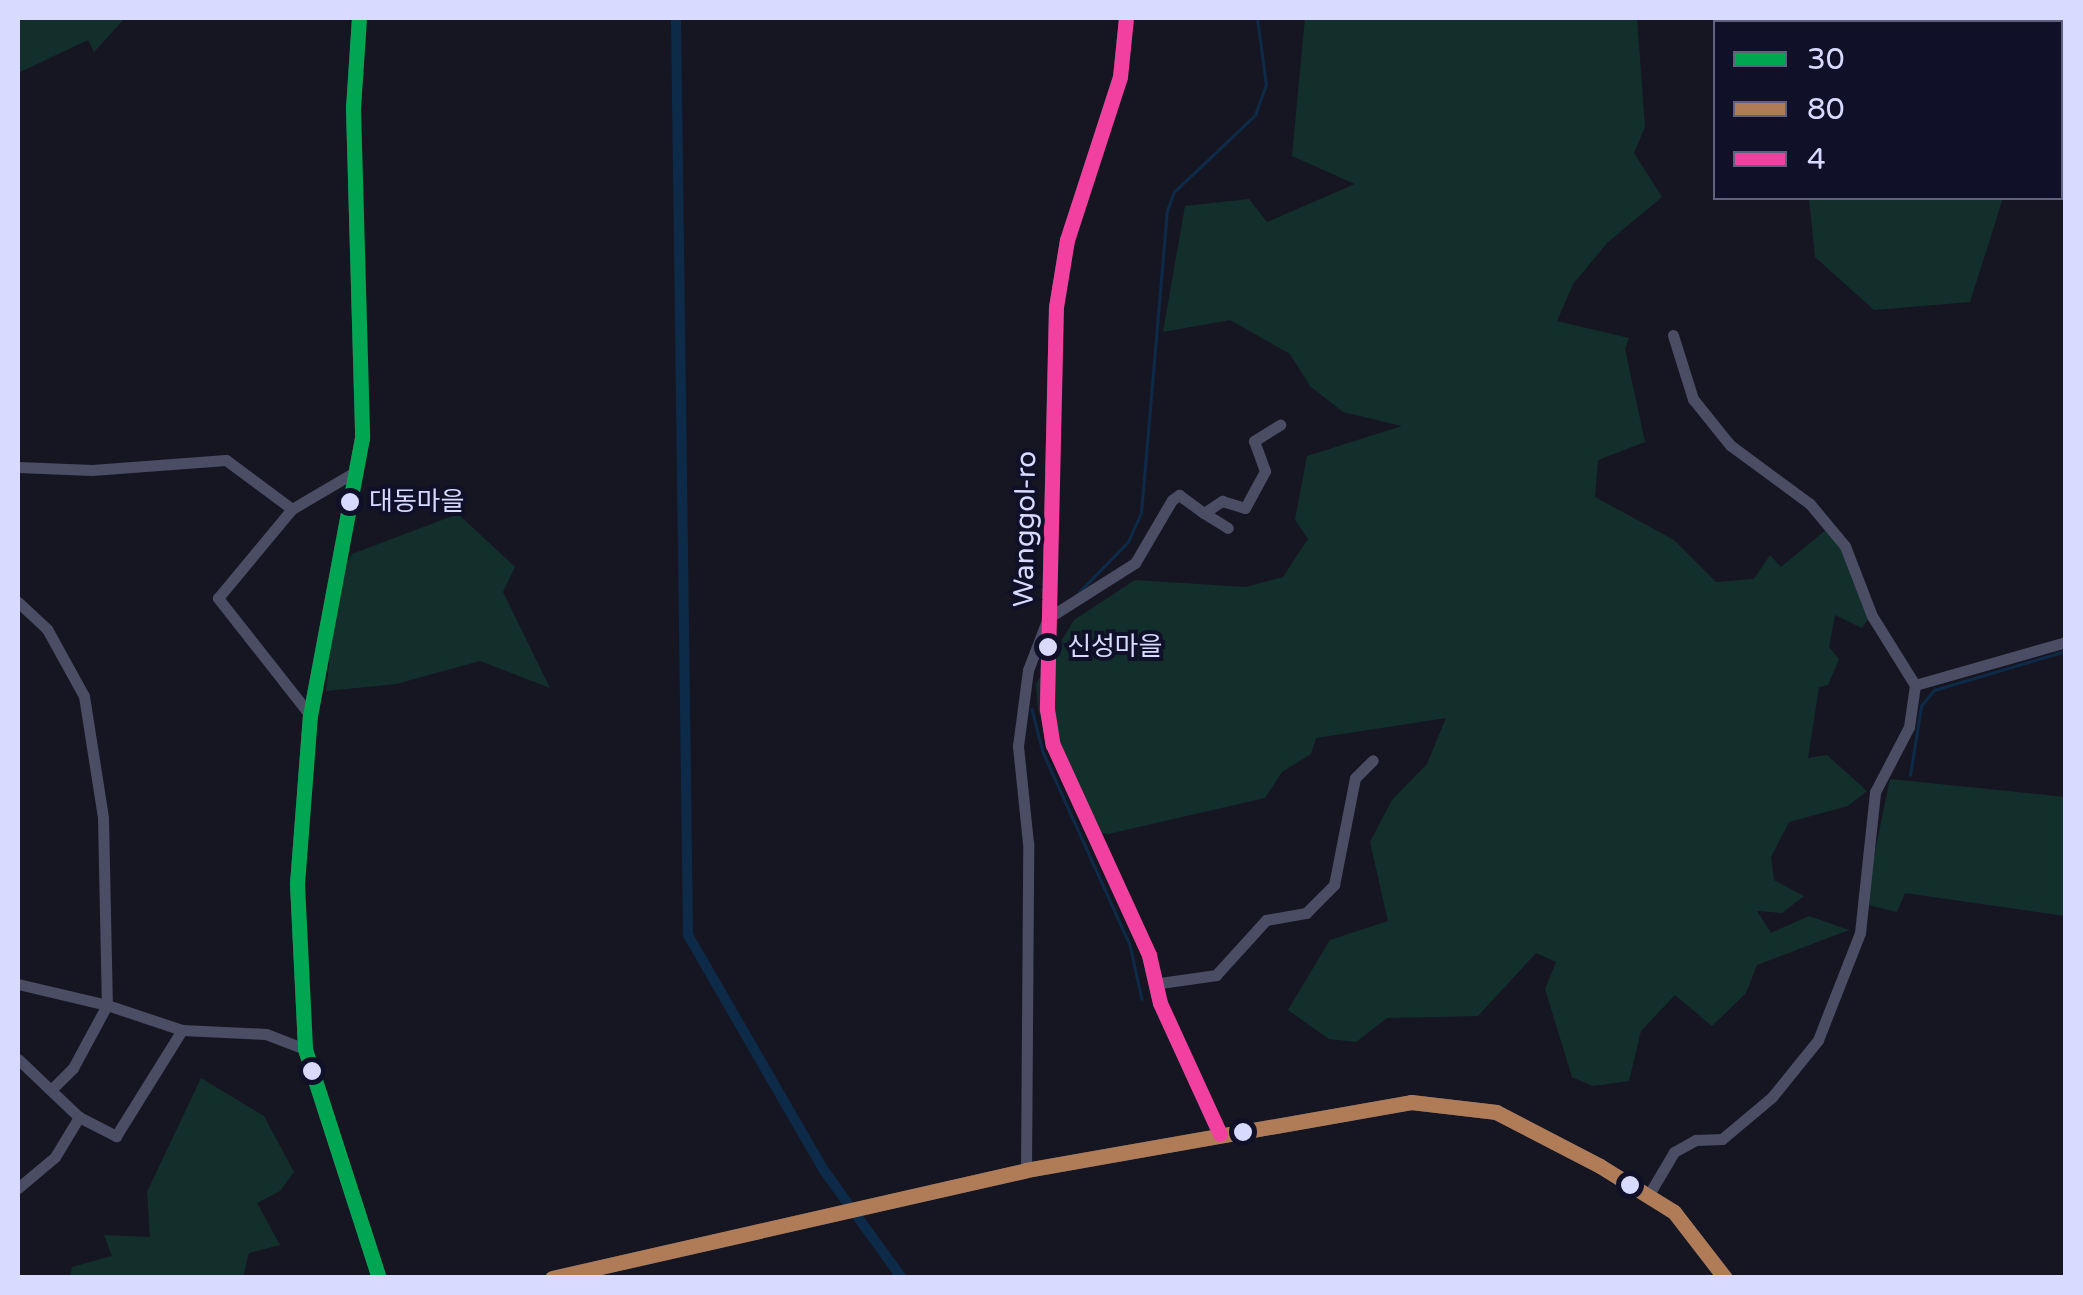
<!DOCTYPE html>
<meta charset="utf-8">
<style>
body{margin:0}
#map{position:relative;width:2083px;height:1295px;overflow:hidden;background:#161623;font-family:"Varela Round","Noto Sans KR",sans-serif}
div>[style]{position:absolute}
.green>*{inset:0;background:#132f2c}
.stream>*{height:2.5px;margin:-1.25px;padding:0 1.25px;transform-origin:1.25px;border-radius:1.25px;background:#0d2b48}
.canal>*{height:10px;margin:-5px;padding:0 5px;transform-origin:5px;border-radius:5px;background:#0d2b48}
.minor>*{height:11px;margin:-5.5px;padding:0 5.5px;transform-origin:5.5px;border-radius:5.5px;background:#4b4d64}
.tertiary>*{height:14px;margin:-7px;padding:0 7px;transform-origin:7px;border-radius:7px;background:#4b4d64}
.secondary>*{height:15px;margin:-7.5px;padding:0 7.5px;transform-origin:7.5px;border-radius:7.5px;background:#4d526a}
.bus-1>*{height:15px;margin:-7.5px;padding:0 7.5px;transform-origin:7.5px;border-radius:7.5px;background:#00a651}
.bus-2>*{height:15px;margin:-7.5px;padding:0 7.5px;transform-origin:7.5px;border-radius:7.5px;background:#b07c57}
.bus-3>*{height:15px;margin:-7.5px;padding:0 7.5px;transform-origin:7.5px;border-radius:7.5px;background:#f240a1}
.dots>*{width:28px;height:28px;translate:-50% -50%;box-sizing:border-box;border:5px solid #101029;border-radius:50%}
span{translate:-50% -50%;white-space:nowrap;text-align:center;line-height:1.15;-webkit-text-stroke:8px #101029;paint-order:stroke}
.bus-label{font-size:26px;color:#d8daff}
.left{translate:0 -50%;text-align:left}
.street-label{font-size:28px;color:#d8daff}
.frame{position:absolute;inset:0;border:20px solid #d8daff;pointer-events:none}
.legend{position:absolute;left:1713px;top:20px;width:350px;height:180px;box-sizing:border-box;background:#101029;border:2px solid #60617f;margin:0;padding:12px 18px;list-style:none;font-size:30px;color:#d8daff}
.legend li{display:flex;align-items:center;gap:20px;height:50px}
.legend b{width:50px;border:2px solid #60617f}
</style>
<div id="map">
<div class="green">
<div style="clip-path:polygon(18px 18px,125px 18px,94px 52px,88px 40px,18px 73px)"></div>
<div style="clip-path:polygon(1305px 18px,1637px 18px,1645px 127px,1634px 153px,1662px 197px,1608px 242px,1573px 284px,1557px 321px,1629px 338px,1625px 349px,1645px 442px,1598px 460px,1595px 497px,1674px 540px,1716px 582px,1754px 579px,1770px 555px,1781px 567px,1827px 529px,1841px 547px,1869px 617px,1862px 628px,1835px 615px,1829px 647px,1839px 659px,1828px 685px,1819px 687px,1808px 758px,1827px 755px,1867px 791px,1848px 806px,1789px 822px,1771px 857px,1774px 880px,1804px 896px,1782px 913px,1757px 911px,1771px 933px,1809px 916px,1849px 930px,1757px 965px,1746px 993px,1712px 1026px,1675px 995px,1641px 1031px,1629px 1081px,1593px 1086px,1572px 1077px,1545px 989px,1556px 962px,1536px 953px,1478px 1016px,1387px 1018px,1356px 1042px,1329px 1039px,1288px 1010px,1330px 940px,1388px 921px,1370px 842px,1392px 800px,1427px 764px,1446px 718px,1316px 738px,1311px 754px,1282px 772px,1265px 798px,1108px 834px,1084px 831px,1038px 710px,1036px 684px,1074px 620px,1135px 580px,1246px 587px,1283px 577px,1308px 539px,1295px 520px,1307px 456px,1402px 426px,1343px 412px,1310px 386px,1290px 354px,1230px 320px,1163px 332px,1185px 206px,1249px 199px,1267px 222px,1355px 184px,1292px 156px)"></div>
<div style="clip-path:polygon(1866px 18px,2065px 18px,2065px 149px,2060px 22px,1857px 22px)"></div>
<div style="clip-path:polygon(1809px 198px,2003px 198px,1970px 302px,1874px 310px,1815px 257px)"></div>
<div style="clip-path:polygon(458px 514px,515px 567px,503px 592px,550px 688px,480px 661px,396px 684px,326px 691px,339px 578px,352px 554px)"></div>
<div style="clip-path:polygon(1890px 779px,2065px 797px,2065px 916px,1905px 893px,1897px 912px,1864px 904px)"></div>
<div style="clip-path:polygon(201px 1078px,264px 1116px,294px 1172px,280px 1191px,257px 1203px,280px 1245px,249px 1253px,243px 1277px,70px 1277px,72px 1267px,112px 1256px,104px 1235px,150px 1237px,147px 1192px)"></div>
</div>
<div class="stream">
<div style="left:1079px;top:592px;width:70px;rotate:-45.6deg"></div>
<div style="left:1128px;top:542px;width:32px;rotate:-66deg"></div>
<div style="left:1141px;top:513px;width:303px;rotate:-85.1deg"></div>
<div style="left:1167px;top:211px;width:20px;rotate:-70deg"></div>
<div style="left:1174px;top:192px;width:112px;rotate:-43.5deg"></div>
<div style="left:1255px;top:115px;width:32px;rotate:-70deg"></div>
<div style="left:1266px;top:85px;width:68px;rotate:-97.7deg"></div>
<div style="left:1032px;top:709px;width:44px;rotate:75.7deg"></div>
<div style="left:1043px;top:752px;width:212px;rotate:65.7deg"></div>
<div style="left:1130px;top:945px;width:55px;rotate:77.5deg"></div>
<div style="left:1910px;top:775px;width:70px;rotate:-80.9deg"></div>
<div style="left:1921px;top:706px;width:21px;rotate:-51deg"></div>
<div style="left:1934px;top:690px;width:138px;rotate:-16.5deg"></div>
</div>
<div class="canal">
<div style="left:676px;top:18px;width:917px;rotate:89.25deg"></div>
<div style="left:688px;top:935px;width:270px;rotate:60deg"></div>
<div style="left:823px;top:1169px;width:135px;rotate:54.1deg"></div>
</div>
<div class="minor">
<div style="left:18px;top:467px;width:74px;rotate:2.3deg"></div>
<div style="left:92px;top:470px;width:134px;rotate:-4.3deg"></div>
<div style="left:226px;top:460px;width:82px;rotate:36.6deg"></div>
<div style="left:1204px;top:513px;width:28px;rotate:32deg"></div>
<div style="left:18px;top:602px;width:40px;rotate:43deg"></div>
<div style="left:47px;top:629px;width:77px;rotate:61.1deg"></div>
<div style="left:84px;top:696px;width:123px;rotate:81.1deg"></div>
<div style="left:103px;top:818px;width:187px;rotate:88.8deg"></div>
<div style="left:107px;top:1005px;width:79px;rotate:18.4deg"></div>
<div style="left:1915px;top:685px;width:157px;rotate:-15.9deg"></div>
<div style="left:310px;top:715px;width:149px;rotate:-128.2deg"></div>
<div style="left:218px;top:598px;width:116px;rotate:-50.3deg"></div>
<div style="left:292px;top:509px;width:71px;rotate:-30.5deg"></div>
<div style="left:1160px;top:983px;width:57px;rotate:-8.1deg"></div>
<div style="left:1216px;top:975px;width:74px;rotate:-47.7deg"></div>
<div style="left:1266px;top:920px;width:41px;rotate:-9.9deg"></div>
<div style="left:1306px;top:913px;width:40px;rotate:-45deg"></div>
<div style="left:1334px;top:885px;width:109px;rotate:-78.9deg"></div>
<div style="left:1355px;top:778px;width:25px;rotate:-45deg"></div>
<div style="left:18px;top:984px;width:91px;rotate:13.3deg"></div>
<div style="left:107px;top:1005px;width:72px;rotate:118.4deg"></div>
<div style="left:73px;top:1068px;width:31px;rotate:135deg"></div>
<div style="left:18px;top:1059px;width:84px;rotate:43.6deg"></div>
<div style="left:1026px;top:1170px;width:327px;rotate:-89.6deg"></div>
<div style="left:1028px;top:843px;width:98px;rotate:-95.9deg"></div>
<div style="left:1018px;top:746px;width:77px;rotate:-82.5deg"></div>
<div style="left:1028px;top:670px;width:56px;rotate:-69deg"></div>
<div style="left:1048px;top:618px;width:103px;rotate:-32.3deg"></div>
<div style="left:1135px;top:563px;width:73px;rotate:-59.6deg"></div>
<div style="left:1172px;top:500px;width:9px;rotate:-36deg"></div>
<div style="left:1179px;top:495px;width:31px;rotate:36deg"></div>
<div style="left:1204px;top:513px;width:22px;rotate:-34deg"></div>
<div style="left:1222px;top:501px;width:24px;rotate:17deg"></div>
<div style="left:1245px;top:508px;width:42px;rotate:-61.6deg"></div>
<div style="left:1265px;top:471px;width:32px;rotate:-110deg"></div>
<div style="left:1254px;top:441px;width:31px;rotate:-32deg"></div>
<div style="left:18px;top:1188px;width:48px;rotate:-40deg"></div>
<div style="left:55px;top:1157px;width:47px;rotate:-59deg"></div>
<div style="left:79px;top:1117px;width:42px;rotate:27.2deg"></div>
<div style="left:116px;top:1136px;width:125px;rotate:-58.1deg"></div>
<div style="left:182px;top:1030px;width:84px;rotate:2.7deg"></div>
<div style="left:266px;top:1034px;width:42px;rotate:21deg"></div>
<div style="left:1648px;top:1196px;width:51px;rotate:-59.4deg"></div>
<div style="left:1674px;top:1152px;width:25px;rotate:-29deg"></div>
<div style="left:1696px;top:1140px;width:26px;rotate:-2deg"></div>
<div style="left:1722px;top:1139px;width:65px;rotate:-40deg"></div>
<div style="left:1772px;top:1097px;width:73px;rotate:-51.1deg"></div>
<div style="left:1818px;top:1040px;width:115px;rotate:-68.6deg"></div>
<div style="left:1860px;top:933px;width:142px;rotate:-83.9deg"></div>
<div style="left:1875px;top:792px;width:73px;rotate:-62.4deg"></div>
<div style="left:1909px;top:727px;width:42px;rotate:-81.9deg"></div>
<div style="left:1915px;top:685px;width:81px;rotate:-121.9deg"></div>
<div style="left:1872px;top:616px;width:75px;rotate:-111.1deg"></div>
<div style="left:1845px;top:546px;width:55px;rotate:-129.8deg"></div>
<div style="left:1810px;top:504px;width:99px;rotate:-143.6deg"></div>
<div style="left:1730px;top:445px;width:59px;rotate:-128.8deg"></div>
<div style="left:1693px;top:399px;width:67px;rotate:-107.4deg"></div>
</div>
<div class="tertiary">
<div style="left:359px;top:18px;width:90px;rotate:93.8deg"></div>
<div style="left:353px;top:108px;width:330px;rotate:88.4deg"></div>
<div style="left:362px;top:438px;width:282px;rotate:100.6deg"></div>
<div style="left:310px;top:715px;width:169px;rotate:94.4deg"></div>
<div style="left:297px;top:884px;width:165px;rotate:87.2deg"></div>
<div style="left:305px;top:1049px;width:241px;rotate:72.1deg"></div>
<div style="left:1126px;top:18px;width:59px;rotate:95.8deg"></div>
<div style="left:1120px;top:77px;width:171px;rotate:108deg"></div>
<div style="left:1067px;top:240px;width:68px;rotate:99.3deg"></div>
<div style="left:1056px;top:307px;width:402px;rotate:91.3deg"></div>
<div style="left:1047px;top:709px;width:36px;rotate:81deg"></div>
<div style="left:1053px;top:745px;width:231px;rotate:65.4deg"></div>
<div style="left:1149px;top:955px;width:49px;rotate:77.1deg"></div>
<div style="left:1160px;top:1003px;width:144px;rotate:65.4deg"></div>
</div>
<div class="secondary">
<div style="left:552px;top:1278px;width:486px;rotate:-12.8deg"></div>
<div style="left:1026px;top:1170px;width:391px;rotate:-10deg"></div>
<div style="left:1411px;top:1102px;width:86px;rotate:6.7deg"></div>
<div style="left:1496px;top:1112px;width:117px;rotate:27.4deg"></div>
<div style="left:1600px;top:1166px;width:87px;rotate:31.9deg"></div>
<div style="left:1674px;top:1212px;width:83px;rotate:52.3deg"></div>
</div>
<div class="bus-1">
<div style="left:359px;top:18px;width:90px;rotate:93.8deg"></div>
<div style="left:353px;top:108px;width:330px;rotate:88.4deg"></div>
<div style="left:362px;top:438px;width:282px;rotate:100.6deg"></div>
<div style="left:310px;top:715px;width:169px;rotate:94.4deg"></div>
<div style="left:297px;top:884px;width:165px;rotate:87.2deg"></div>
<div style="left:305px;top:1049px;width:241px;rotate:72.1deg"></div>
</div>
<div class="bus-2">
<div style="left:552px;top:1278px;width:486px;rotate:-12.8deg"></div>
<div style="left:1026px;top:1170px;width:391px;rotate:-10deg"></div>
<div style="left:1411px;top:1102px;width:86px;rotate:6.7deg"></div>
<div style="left:1496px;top:1112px;width:117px;rotate:27.4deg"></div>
<div style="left:1600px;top:1166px;width:87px;rotate:31.9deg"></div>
<div style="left:1674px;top:1212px;width:83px;rotate:52.3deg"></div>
</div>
<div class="bus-3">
<div style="left:1126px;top:18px;width:59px;rotate:95.8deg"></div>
<div style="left:1120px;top:77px;width:171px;rotate:108deg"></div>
<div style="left:1067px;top:240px;width:68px;rotate:99.3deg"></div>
<div style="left:1056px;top:307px;width:402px;rotate:91.3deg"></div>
<div style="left:1047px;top:709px;width:36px;rotate:81deg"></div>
<div style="left:1053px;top:745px;width:231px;rotate:65.4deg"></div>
<div style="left:1149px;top:955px;width:49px;rotate:77.1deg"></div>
<div style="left:1160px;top:1003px;width:144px;rotate:65.4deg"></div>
</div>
<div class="dots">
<div style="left:350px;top:502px;background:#d8daff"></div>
<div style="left:1048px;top:647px;background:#d8daff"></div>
<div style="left:312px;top:1071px;background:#d8daff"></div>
<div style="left:1243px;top:1132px;background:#d8daff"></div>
<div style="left:1630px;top:1185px;background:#d8daff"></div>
</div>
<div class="bus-label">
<span class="left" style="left:369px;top:502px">대동마을</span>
<span class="left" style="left:1067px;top:647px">신성마을</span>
</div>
<div class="street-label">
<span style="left:1025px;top:529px;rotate:-89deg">Wanggol-ro</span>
</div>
<div class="frame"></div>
<ul class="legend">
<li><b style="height:12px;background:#00a651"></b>30</li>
<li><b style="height:12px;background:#b07c57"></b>80</li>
<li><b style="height:12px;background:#f240a1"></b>4</li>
</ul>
</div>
